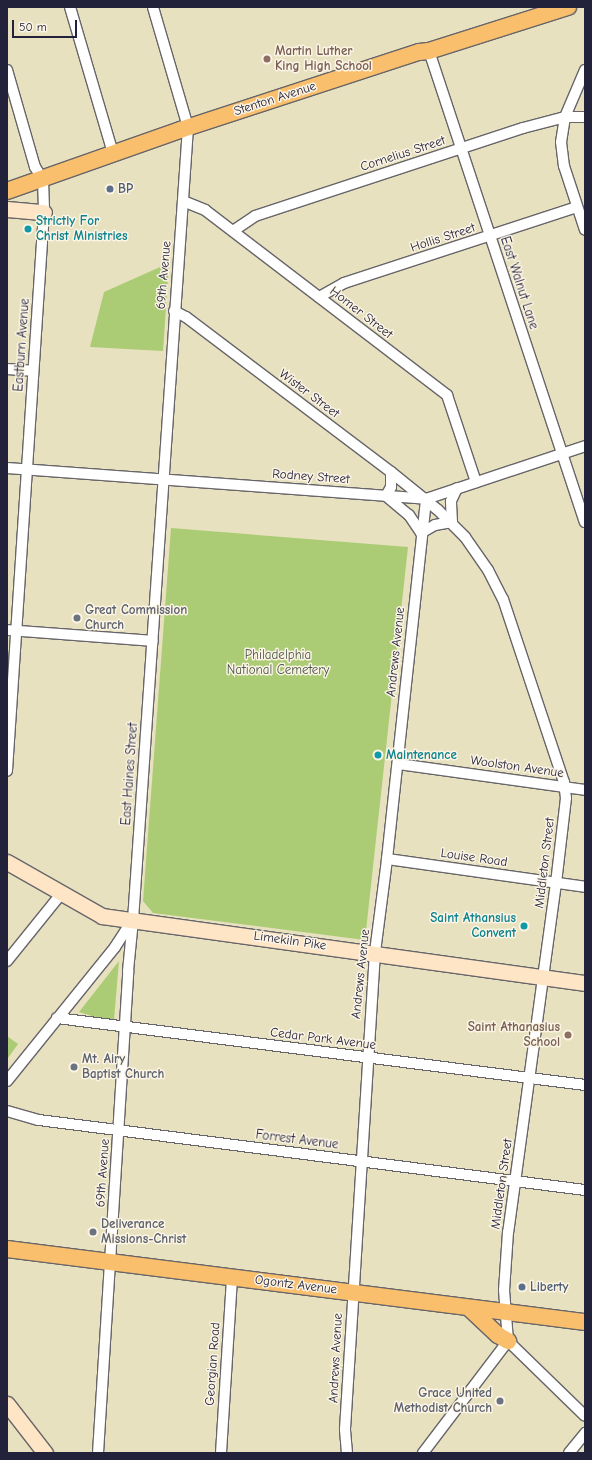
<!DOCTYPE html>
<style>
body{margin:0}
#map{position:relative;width:592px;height:1460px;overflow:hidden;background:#e7e1bf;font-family:"Comic Neue",sans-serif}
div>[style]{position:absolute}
.green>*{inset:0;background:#abcc75}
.roads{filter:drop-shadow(1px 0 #676569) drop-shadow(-1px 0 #676569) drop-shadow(0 1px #676569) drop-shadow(0 -1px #676569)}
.street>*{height:10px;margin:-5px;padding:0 5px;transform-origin:5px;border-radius:5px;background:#fff}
.secondary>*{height:15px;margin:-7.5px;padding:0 7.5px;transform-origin:7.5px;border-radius:7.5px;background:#fde5c5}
.primary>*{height:16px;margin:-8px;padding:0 8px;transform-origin:8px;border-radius:8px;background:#f9bf6d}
.dots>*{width:11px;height:11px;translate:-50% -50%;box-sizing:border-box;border:2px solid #fcf5e5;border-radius:50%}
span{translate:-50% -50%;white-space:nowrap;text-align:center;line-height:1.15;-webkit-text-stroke:3px #fcf5e5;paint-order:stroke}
.education-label{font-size:13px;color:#785e54;font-weight:700}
.left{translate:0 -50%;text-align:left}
.right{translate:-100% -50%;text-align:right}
.street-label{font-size:13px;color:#22223b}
.service-label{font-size:13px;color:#4e5e75;font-weight:700}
.culture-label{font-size:13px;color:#0d838f;font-weight:700}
.worship-label{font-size:13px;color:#5b616d;font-weight:700}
.park-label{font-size:13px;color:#4b554c}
.frame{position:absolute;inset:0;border:8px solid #22223b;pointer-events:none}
.scale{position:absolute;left:12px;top:20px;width:65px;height:18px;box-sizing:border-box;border:2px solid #22223b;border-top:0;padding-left:5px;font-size:12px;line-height:14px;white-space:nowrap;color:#22223b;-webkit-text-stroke:3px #fcf5e5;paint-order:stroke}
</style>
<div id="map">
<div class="green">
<div style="clip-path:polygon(169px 263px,163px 351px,90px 347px,104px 292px)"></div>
<div style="clip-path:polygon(171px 528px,408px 547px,365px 940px,153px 913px,143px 901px)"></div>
<div style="clip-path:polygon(119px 961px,114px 1020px,98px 1018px,79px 1012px)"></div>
<div style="clip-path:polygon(7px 1036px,18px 1044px,8px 1058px,7px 1057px)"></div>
</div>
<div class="roads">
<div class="street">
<div style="left:70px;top:7px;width:152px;rotate:73.6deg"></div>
<div style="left:429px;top:51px;width:496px;rotate:71.7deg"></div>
<div style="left:7px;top:70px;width:101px;rotate:73.9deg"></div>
<div style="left:35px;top:167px;width:15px;rotate:58deg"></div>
<div style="left:43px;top:180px;width:32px;rotate:88deg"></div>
<div style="left:44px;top:212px;width:560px;rotate:93.79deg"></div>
<div style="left:585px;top:70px;width:51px;rotate:113.1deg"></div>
<div style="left:565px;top:117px;width:25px;rotate:99deg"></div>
<div style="left:561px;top:142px;width:24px;rotate:83deg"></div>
<div style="left:564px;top:166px;width:67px;rotate:71.8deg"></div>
<div style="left:183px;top:201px;width:24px;rotate:22deg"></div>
<div style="left:205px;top:210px;width:305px;rotate:37.4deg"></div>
<div style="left:447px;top:395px;width:92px;rotate:71.6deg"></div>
<div style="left:233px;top:231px;width:27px;rotate:-34deg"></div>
<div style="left:255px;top:216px;width:282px;rotate:-18.2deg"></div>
<div style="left:523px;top:128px;width:43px;rotate:-14.7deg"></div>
<div style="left:565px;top:117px;width:20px"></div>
<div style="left:319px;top:297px;width:29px;rotate:-29deg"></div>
<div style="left:344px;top:283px;width:245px;rotate:-18.1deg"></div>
<div style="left:174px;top:311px;width:13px;rotate:27deg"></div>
<div style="left:186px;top:317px;width:257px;rotate:37.1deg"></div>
<div style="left:391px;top:472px;width:60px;rotate:39deg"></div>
<div style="left:438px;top:510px;width:38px;rotate:45deg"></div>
<div style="left:465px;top:537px;width:40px;rotate:55.1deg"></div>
<div style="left:488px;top:570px;width:33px;rotate:63deg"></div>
<div style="left:503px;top:599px;width:193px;rotate:71.6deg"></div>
<div style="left:564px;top:782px;width:16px;rotate:83deg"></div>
<div style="left:566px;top:798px;width:86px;rotate:96.7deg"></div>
<div style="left:556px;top:883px;width:352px;rotate:97.8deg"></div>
<div style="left:508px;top:1232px;width:58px;rotate:93.9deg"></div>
<div style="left:504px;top:1290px;width:51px;rotate:85.5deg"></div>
<div style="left:508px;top:1341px;width:141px;rotate:127.2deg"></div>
<div style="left:7px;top:369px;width:26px;rotate:4deg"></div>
<div style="left:7px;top:468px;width:420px;rotate:4.2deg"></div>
<div style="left:426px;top:499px;width:168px;rotate:-18.4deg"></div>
<div style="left:391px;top:472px;width:15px;rotate:90deg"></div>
<div style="left:391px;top:487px;width:10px;rotate:119deg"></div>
<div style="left:386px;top:496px;width:30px;rotate:40deg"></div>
<div style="left:409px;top:515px;width:22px;rotate:56deg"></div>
<div style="left:421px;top:533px;width:16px;rotate:-30deg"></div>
<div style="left:435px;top:525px;width:17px;rotate:-10deg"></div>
<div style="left:452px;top:522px;width:21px;rotate:-93deg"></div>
<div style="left:451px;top:501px;width:14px;rotate:-65deg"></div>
<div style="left:7px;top:630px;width:146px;rotate:4.3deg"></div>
<div style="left:398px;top:764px;width:189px;rotate:7.9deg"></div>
<div style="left:387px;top:859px;width:200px;rotate:8deg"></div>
<div style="left:7px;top:961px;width:86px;rotate:-51.1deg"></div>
<div style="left:57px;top:1018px;width:532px;rotate:7.23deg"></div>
<div style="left:7px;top:1081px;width:172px;rotate:-51.1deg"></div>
<div style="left:115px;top:947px;width:31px;rotate:-57deg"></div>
<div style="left:7px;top:1111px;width:33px;rotate:16deg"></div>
<div style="left:39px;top:1120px;width:550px;rotate:7.31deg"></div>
<div style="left:508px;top:1341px;width:107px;rotate:44.2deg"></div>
<div style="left:98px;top:1453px;width:483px;rotate:-86.4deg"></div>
<div style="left:128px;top:971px;width:51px;rotate:-84.4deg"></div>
<div style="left:133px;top:920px;width:795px;rotate:-86.03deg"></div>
<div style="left:188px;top:127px;width:125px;rotate:-106.3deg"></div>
<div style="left:221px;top:1453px;width:176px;rotate:-86.4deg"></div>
<div style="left:347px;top:1453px;width:24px;rotate:-95deg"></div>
<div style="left:345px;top:1429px;width:478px;rotate:-86.4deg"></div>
<div style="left:375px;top:952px;width:94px;rotate:-82.6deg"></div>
<div style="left:387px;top:859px;width:362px;rotate:-83.8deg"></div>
<div style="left:569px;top:1453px;width:26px;rotate:-51deg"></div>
</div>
<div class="secondary">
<div style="left:7px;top:209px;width:37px;rotate:5deg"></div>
<div style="left:7px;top:862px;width:109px;rotate:29.6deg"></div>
<div style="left:102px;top:916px;width:488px;rotate:7.9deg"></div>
<div style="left:7px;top:1404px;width:62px;rotate:52.2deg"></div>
</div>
<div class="primary">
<div style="left:7px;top:191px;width:183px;rotate:-19.4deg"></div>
<div style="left:180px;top:130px;width:251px;rotate:-18.1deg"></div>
<div style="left:419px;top:52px;width:10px;rotate:-6deg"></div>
<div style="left:429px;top:51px;width:146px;rotate:-17.6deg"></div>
<div style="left:7px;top:1249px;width:583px;rotate:7.2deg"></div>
<div style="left:469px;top:1308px;width:40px;rotate:43deg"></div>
<div style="left:498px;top:1335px;width:12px;rotate:31deg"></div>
</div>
</div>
<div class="dots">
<div style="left:267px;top:59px;background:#8d6e63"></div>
<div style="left:110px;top:189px;background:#5c6f8a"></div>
<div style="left:28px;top:229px;background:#0f9aa8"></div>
<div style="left:77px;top:618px;background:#6b7280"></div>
<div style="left:378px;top:755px;background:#0f9aa8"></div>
<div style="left:524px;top:926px;background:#0f9aa8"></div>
<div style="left:568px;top:1035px;background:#8d6e63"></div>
<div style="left:74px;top:1067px;background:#6b7280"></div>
<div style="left:93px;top:1232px;background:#6b7280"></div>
<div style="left:522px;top:1287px;background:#5c6f8a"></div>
<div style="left:500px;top:1401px;background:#6b7280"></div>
</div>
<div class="education-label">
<span class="left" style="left:275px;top:59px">Martin Luther<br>King High School</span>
<span class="right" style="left:560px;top:1035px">Saint Athanasius<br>School</span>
</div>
<div class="street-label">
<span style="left:275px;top:99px;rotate:-18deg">Stenton Avenue</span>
<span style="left:403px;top:154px;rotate:-18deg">Cornelius Street</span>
<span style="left:443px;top:238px;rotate:-18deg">Hollis Street</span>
<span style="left:164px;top:275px;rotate:-85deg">69th Avenue</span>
<span style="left:519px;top:283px;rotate:72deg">East Walnut Lane</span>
<span style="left:361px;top:313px;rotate:38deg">Homer Street</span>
<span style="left:22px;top:345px;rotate:-86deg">Eastburn Avenue</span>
<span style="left:309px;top:394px;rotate:37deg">Wister Street</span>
<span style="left:311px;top:477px;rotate:4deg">Rodney Street</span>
<span style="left:396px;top:652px;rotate:-84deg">Andrews Avenue</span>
<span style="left:517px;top:767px;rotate:8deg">Woolston Avenue</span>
<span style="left:130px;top:774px;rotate:-86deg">East Haines Street</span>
<span style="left:474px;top:858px;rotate:8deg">Louise Road</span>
<span style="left:545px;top:863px;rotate:-83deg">Middleton Street</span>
<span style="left:290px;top:941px;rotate:8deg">Limekiln Pike</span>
<span style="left:361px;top:974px;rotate:-84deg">Andrews Avenue</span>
<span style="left:323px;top:1039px;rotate:7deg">Cedar Park Avenue</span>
<span style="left:297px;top:1140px;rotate:7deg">Forrest Avenue</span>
<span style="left:103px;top:1173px;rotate:-86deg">69th Avenue</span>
<span style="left:502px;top:1184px;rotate:-82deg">Middleton Street</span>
<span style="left:296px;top:1285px;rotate:7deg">Ogontz Avenue</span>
<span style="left:336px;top:1358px;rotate:-87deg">Andrews Avenue</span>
<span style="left:213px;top:1364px;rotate:-86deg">Georgian Road</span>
</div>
<div class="service-label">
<span class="left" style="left:118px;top:189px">BP</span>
<span class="left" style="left:530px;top:1287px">Liberty</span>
</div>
<div class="culture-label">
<span class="left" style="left:36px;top:229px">Strictly For<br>Christ Ministries</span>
<span class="left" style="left:386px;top:755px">Maintenance</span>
<span class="right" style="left:516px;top:926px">Saint Athansius<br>Convent</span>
</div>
<div class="worship-label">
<span class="left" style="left:85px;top:618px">Great Commission<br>Church</span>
<span class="left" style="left:82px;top:1067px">Mt. Airy<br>Baptist Church</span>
<span class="left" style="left:101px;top:1232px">Deliverance<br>Missions-Christ</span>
<span class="right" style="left:492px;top:1401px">Grace United<br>Methodist Church</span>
</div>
<div class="park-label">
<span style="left:278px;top:663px">Philadelphia<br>National Cemetery</span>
</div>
<div class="frame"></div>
<div class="scale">50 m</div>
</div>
